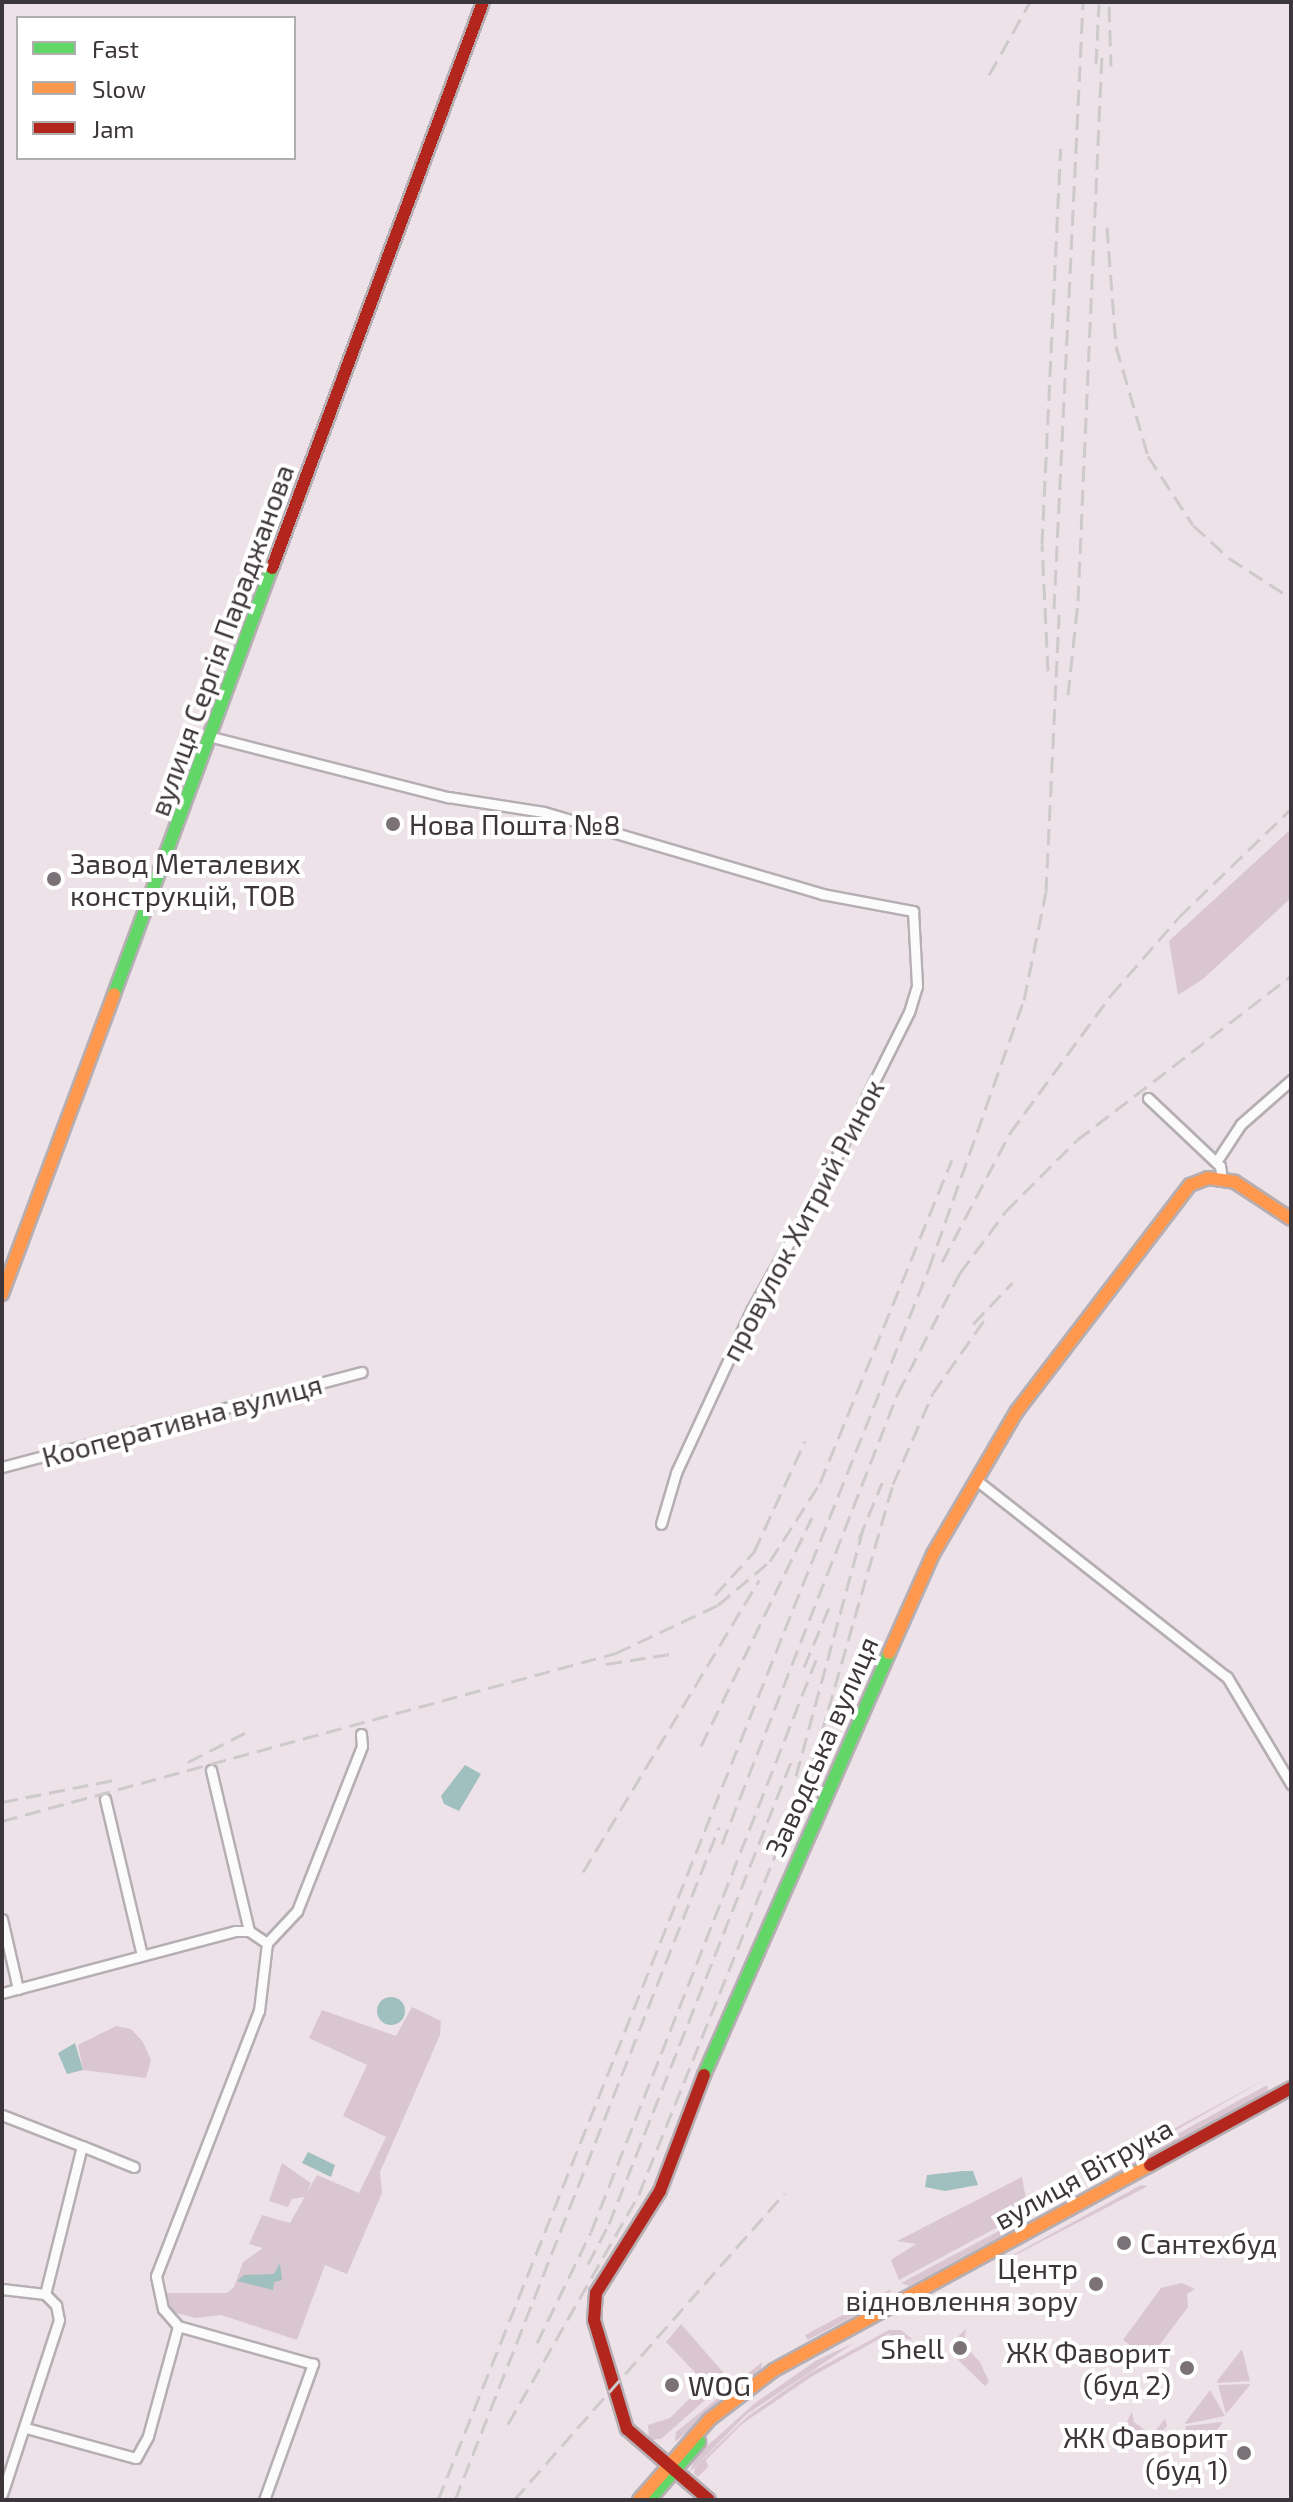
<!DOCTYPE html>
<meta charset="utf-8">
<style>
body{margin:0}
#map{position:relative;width:1293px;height:2502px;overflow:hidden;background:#ede2e8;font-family:"Exo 2",sans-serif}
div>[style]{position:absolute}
.green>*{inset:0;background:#dac6d1}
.water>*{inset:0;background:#a0bfbf}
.round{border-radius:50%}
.roads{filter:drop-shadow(2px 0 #b5aeb2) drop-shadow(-2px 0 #b5aeb2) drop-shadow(0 2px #b5aeb2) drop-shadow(0 -2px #b5aeb2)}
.street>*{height:9px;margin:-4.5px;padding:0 4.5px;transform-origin:4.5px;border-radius:4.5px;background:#fcfbfc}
.fast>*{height:12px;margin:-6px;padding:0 6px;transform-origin:6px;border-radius:6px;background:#63d668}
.slow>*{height:12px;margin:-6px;padding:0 6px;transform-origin:6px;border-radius:6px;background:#ff974d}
.jam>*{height:12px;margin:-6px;padding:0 6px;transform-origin:6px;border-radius:6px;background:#b3261e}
.rail>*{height:3px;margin-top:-1.5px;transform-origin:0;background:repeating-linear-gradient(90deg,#cecacc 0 16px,transparent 0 24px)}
.dots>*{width:22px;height:22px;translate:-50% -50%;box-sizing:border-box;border:4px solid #fff;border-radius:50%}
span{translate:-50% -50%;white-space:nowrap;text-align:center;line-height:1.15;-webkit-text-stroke:8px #fff;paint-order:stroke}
.street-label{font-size:28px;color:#3c3539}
.poi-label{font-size:28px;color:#3c3539}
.left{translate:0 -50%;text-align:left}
.right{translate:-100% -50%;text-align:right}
.frame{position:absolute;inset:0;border:4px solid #3c3539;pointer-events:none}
.legend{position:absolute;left:16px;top:16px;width:280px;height:144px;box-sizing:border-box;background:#fff;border:2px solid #b1aeb0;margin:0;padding:10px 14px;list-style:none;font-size:24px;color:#3c3539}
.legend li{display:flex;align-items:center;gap:16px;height:40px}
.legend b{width:40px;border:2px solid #b1aeb0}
</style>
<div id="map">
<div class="green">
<div style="clip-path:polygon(1291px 829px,1291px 898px,1203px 979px,1178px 995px,1169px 941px)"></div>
<div style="clip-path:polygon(412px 2007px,441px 2021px,440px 2035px,380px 2172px,382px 2193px,347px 2274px,325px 2265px,297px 2340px,221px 2315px,196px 2318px,172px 2312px,166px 2293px,227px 2293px,234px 2287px,243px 2262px,263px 2248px,249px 2244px,262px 2215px,290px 2223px,317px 2175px,359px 2193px,386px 2137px,343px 2116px,367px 2065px,309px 2038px,322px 2010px,396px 2036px)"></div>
<div style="clip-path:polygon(116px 2026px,131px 2029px,143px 2042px,151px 2060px,146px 2078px,83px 2070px,78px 2045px)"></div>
<div style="clip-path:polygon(1266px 2079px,1106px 2170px,1103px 2167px,1264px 2080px)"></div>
<div style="clip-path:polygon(1267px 2085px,1268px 2091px,1113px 2176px,1108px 2172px)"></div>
<div style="clip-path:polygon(282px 2163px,311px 2183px,305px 2197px,292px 2199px,288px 2207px,269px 2201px)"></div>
<div style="clip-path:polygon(1022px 2177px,1028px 2211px,899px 2280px,891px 2260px,916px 2244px,897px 2241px)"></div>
<div style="clip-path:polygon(1141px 2185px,1148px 2186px,1004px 2261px,1011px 2256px)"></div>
<div style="clip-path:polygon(1027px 2216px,1022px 2225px,909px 2286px,901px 2283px)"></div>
<div style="clip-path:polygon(1182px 2283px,1195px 2289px,1187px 2294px,1188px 2307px,1149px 2359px,1123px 2340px,1161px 2288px)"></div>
<div style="clip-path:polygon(891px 2289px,888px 2298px,808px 2340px,805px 2335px)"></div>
<div style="clip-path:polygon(681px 2324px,729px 2379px,661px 2439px,649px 2440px,648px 2425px,670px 2418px,705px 2383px,666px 2342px)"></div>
<div style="clip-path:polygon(966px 2329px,964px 2345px,980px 2362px,989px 2382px,985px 2386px,951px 2353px,952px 2342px)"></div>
<div style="clip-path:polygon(889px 2330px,901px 2330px,913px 2340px,888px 2334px,811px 2377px,742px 2424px,706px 2460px,708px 2467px,698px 2477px,694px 2474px,695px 2467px,748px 2416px,808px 2374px)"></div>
<div style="clip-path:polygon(854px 2343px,747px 2414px,690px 2472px,695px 2457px,755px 2403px,817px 2360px)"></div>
<div style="clip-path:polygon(1242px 2349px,1250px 2381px,1217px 2383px,1217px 2381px)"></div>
<div style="clip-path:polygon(762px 2362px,761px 2371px,675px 2442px,676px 2432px)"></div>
<div style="clip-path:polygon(1218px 2385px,1250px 2384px,1250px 2385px,1226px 2414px)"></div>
<div style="clip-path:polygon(1210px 2390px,1225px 2416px,1186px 2424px,1185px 2423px)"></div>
<div style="clip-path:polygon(1132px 2412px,1134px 2422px,1152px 2435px,1165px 2419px,1167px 2426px,1150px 2444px,1125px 2425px)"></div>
<div style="clip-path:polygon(1223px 2422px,1201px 2451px,1185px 2430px,1186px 2426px)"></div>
</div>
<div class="water">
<div style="clip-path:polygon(465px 1765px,481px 1774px,459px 1811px,444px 1804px,441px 1796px)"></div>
<div class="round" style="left:377px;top:1997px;width:28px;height:28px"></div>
<div style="clip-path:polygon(75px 2043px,83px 2070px,67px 2074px,58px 2053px)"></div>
<div style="clip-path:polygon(308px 2152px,335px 2165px,331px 2177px,302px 2163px)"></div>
<div style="clip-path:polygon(963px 2171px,973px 2171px,978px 2185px,945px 2191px,925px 2187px,927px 2175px)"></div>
<div style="clip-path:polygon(280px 2263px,282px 2280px,274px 2282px,273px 2290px,237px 2281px,244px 2275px,274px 2274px)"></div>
</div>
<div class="roads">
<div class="street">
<div style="left:212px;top:737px;width:244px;rotate:14.3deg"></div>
<div style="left:448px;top:797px;width:97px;rotate:8.9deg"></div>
<div style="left:544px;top:812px;width:290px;rotate:16.4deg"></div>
<div style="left:822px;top:894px;width:93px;rotate:10.6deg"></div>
<div style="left:913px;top:911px;width:75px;rotate:86.9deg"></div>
<div style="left:917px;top:986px;width:27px;rotate:107deg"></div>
<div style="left:909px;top:1012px;width:172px;rotate:116.6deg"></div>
<div style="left:832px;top:1166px;width:164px;rotate:119.2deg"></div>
<div style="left:752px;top:1309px;width:181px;rotate:114.9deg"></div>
<div style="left:676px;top:1473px;width:53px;rotate:106.4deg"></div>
<div style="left:1148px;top:1098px;width:99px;rotate:43.4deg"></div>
<div style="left:1220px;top:1166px;width:12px;rotate:81deg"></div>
<div style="left:1216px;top:1162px;width:45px;rotate:-56.7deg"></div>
<div style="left:1241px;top:1124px;width:67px;rotate:-41.3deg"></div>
<div style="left:2px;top:1467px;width:372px;rotate:-14.8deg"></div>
<div style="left:975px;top:1479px;width:320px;rotate:38.2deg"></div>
<div style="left:1227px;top:1677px;width:125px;rotate:59.1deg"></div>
<div style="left:211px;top:1770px;width:165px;rotate:76.7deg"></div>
<div style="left:105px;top:1799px;width:160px;rotate:76.7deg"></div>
<div style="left:2px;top:1919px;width:72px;rotate:77.1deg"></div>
<div style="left:2px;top:1993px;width:241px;rotate:-14.9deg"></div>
<div style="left:235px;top:1931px;width:14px"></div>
<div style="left:249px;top:1931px;width:22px;rotate:34deg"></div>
<div style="left:2px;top:2115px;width:86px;rotate:21.2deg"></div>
<div style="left:82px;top:2146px;width:153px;rotate:104deg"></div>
<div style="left:82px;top:2146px;width:56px;rotate:22deg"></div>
<div style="left:2px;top:2289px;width:43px;rotate:6.6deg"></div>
<div style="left:45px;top:2294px;width:16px;rotate:45deg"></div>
<div style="left:56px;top:2305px;width:15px;rotate:79deg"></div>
<div style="left:59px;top:2320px;width:183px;rotate:108.1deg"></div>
<div style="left:26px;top:2428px;width:114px;rotate:15.3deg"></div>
<div style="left:136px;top:2458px;width:25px;rotate:-61deg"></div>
<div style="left:148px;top:2436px;width:114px;rotate:-74.7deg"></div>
<div style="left:264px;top:2500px;width:145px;rotate:-70.2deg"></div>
<div style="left:313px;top:2364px;width:140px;rotate:-164.3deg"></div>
<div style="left:178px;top:2326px;width:23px;rotate:-131deg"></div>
<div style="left:163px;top:2309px;width:34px;rotate:-102deg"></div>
<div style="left:156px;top:2276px;width:284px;rotate:-68.8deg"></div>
<div style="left:259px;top:2011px;width:68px;rotate:-83.3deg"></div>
<div style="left:267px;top:1943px;width:44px;rotate:-46.8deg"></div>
<div style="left:297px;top:1911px;width:177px;rotate:-68.5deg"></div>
<div style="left:362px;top:1746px;width:12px;rotate:-95deg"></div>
</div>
<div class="fast">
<div style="left:114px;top:994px;width:454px;rotate:-69.7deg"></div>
<div style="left:704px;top:2075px;width:461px;rotate:-66.3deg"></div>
<div style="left:649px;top:2500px;width:77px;rotate:-49.2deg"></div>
</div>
<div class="slow">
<div style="left:2px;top:1294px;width:320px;rotate:-69.5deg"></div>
<div style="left:889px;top:1653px;width:108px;rotate:-66deg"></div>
<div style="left:933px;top:1554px;width:166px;rotate:-59.6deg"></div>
<div style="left:1017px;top:1411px;width:285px;rotate:-52.6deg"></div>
<div style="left:1190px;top:1185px;width:19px;rotate:-21deg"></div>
<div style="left:1208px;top:1178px;width:27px;rotate:8deg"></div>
<div style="left:1235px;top:1182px;width:67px;rotate:33.5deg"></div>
<div style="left:639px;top:2500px;width:108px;rotate:-48.8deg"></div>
<div style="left:710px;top:2419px;width:81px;rotate:-37.4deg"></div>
<div style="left:774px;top:2370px;width:428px;rotate:-28.6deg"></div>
</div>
<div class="jam">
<div style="left:272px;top:568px;width:604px;rotate:-69.55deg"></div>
<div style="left:704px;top:2075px;width:124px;rotate:110.8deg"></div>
<div style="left:660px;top:2191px;width:120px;rotate:122.1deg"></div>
<div style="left:596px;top:2293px;width:27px;rotate:94deg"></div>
<div style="left:594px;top:2320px;width:114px;rotate:73.2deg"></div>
<div style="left:627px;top:2429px;width:108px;rotate:40.9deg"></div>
<div style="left:1150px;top:2165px;width:161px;rotate:-28.6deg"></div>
</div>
</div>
<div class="rail">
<div style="left:1109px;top:6px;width:60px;rotate:88.1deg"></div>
<div style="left:1096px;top:64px;width:60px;rotate:-87.1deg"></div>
<div style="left:989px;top:75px;width:84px;rotate:-60.7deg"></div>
<div style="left:1107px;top:227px;width:119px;rotate:85.7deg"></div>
<div style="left:1116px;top:346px;width:115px;rotate:73.8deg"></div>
<div style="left:1148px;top:456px;width:82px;rotate:56.9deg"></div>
<div style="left:1193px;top:525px;width:49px;rotate:42.5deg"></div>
<div style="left:1229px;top:558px;width:74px;rotate:32.8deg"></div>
<div style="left:1054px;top:609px;width:608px;rotate:-87.26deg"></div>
<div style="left:1048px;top:671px;width:127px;rotate:-92.7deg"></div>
<div style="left:1042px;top:544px;width:396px;rotate:-87.3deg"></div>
<div style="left:1068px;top:695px;width:95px;rotate:-83.9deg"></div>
<div style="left:1078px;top:601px;width:549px;rotate:-87.49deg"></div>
<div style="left:942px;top:1262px;width:146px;rotate:-62.2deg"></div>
<div style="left:1010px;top:1133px;width:171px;rotate:-53.8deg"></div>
<div style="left:1111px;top:995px;width:103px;rotate:-48.9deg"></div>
<div style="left:1179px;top:917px;width:156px;rotate:-44deg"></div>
<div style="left:973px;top:1324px;width:57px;rotate:-46.4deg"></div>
<div style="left:859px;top:1539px;width:61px;rotate:-67.7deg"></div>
<div style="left:715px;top:1595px;width:58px;rotate:-47.8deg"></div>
<div style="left:754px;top:1552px;width:122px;rotate:-65.3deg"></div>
<div style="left:606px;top:1664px;width:65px;rotate:-8.9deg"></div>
<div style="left:804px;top:1667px;width:67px;rotate:-67.2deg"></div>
<div style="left:701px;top:1746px;width:254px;rotate:-64.1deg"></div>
<div style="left:188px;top:1762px;width:64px;rotate:-27deg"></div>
<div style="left:796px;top:1776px;width:256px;rotate:-74.8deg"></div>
<div style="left:2px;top:1802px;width:119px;rotate:-11.1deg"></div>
<div style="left:2px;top:1821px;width:637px;rotate:-15.3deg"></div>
<div style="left:616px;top:1653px;width:113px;rotate:-25.2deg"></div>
<div style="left:718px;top:1605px;width:68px;rotate:-40.2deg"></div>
<div style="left:770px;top:1561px;width:93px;rotate:-57.3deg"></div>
<div style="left:820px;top:1483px;width:349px;rotate:-67.8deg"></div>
<div style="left:722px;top:1844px;width:484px;rotate:-68.7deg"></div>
<div style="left:898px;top:1393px;width:135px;rotate:-62.7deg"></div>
<div style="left:960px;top:1273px;width:77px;rotate:-53.4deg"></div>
<div style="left:1006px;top:1211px;width:100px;rotate:-45deg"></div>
<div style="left:1077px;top:1140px;width:270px;rotate:-37.5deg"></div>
<div style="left:583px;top:1872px;width:341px;rotate:-58.9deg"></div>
<div style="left:588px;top:2264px;width:45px;rotate:-62.3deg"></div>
<div style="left:609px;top:2224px;width:499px;rotate:-68.5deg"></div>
<div style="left:537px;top:2343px;width:123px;rotate:-64.1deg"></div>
<div style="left:591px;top:2232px;width:615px;rotate:-68.53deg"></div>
<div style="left:508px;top:2424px;width:265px;rotate:-60.3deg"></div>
<div style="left:639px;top:2194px;width:472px;rotate:-68.1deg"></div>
<div style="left:815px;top:1756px;width:283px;rotate:-74deg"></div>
<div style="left:893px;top:1484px;width:99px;rotate:-66.3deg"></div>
<div style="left:933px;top:1393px;width:90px;rotate:-54.9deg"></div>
<div style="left:438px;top:2500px;width:1326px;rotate:-68.27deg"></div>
<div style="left:929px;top:1268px;width:284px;rotate:-70.5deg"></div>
<div style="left:1024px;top:1000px;width:110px;rotate:-78.5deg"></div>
<div style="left:1046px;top:892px;width:278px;rotate:-87.3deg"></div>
<div style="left:455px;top:2500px;width:723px;rotate:-68.58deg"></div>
<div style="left:514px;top:2500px;width:409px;rotate:-48.6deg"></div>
</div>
<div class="dots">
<div style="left:393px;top:824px;background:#7a7276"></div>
<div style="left:54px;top:879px;background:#7a7276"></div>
<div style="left:1124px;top:2243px;background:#7a7276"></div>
<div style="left:1096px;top:2284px;background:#7a7276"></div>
<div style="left:960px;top:2348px;background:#7a7276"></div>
<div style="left:1187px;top:2368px;background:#7a7276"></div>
<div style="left:672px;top:2385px;background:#7a7276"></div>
<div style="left:1244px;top:2453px;background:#7a7276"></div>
</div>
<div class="street-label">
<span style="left:221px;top:640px;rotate:-70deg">вулиця Сергія Параджанова</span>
<span style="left:802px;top:1220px;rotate:-62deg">провулок Хитрий Ринок</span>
<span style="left:182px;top:1420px;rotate:-15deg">Кооперативна вулиця</span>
<span style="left:821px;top:1746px;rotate:-66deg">Заводська вулиця</span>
<span style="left:1083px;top:2173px;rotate:-29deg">вулиця Вітрука</span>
</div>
<div class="poi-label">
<span class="left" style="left:409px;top:824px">Нова Пошта №8</span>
<span class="left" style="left:70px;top:879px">Завод Металевих<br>конструкцій, ТОВ</span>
<span class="left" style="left:1140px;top:2243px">Сантехбуд</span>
<span class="right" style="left:1078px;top:2284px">Центр<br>відновлення зору</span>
<span class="right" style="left:944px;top:2348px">Shell</span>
<span class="right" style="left:1171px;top:2368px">ЖК Фаворит<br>(буд 2)</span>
<span class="left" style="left:688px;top:2385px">WOG</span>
<span class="right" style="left:1228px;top:2453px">ЖК Фаворит<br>(буд 1)</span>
</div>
<div class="frame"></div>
<ul class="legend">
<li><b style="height:10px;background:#63d668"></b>Fast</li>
<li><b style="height:10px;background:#ff974d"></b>Slow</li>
<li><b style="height:10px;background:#b3261e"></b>Jam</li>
</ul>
</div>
